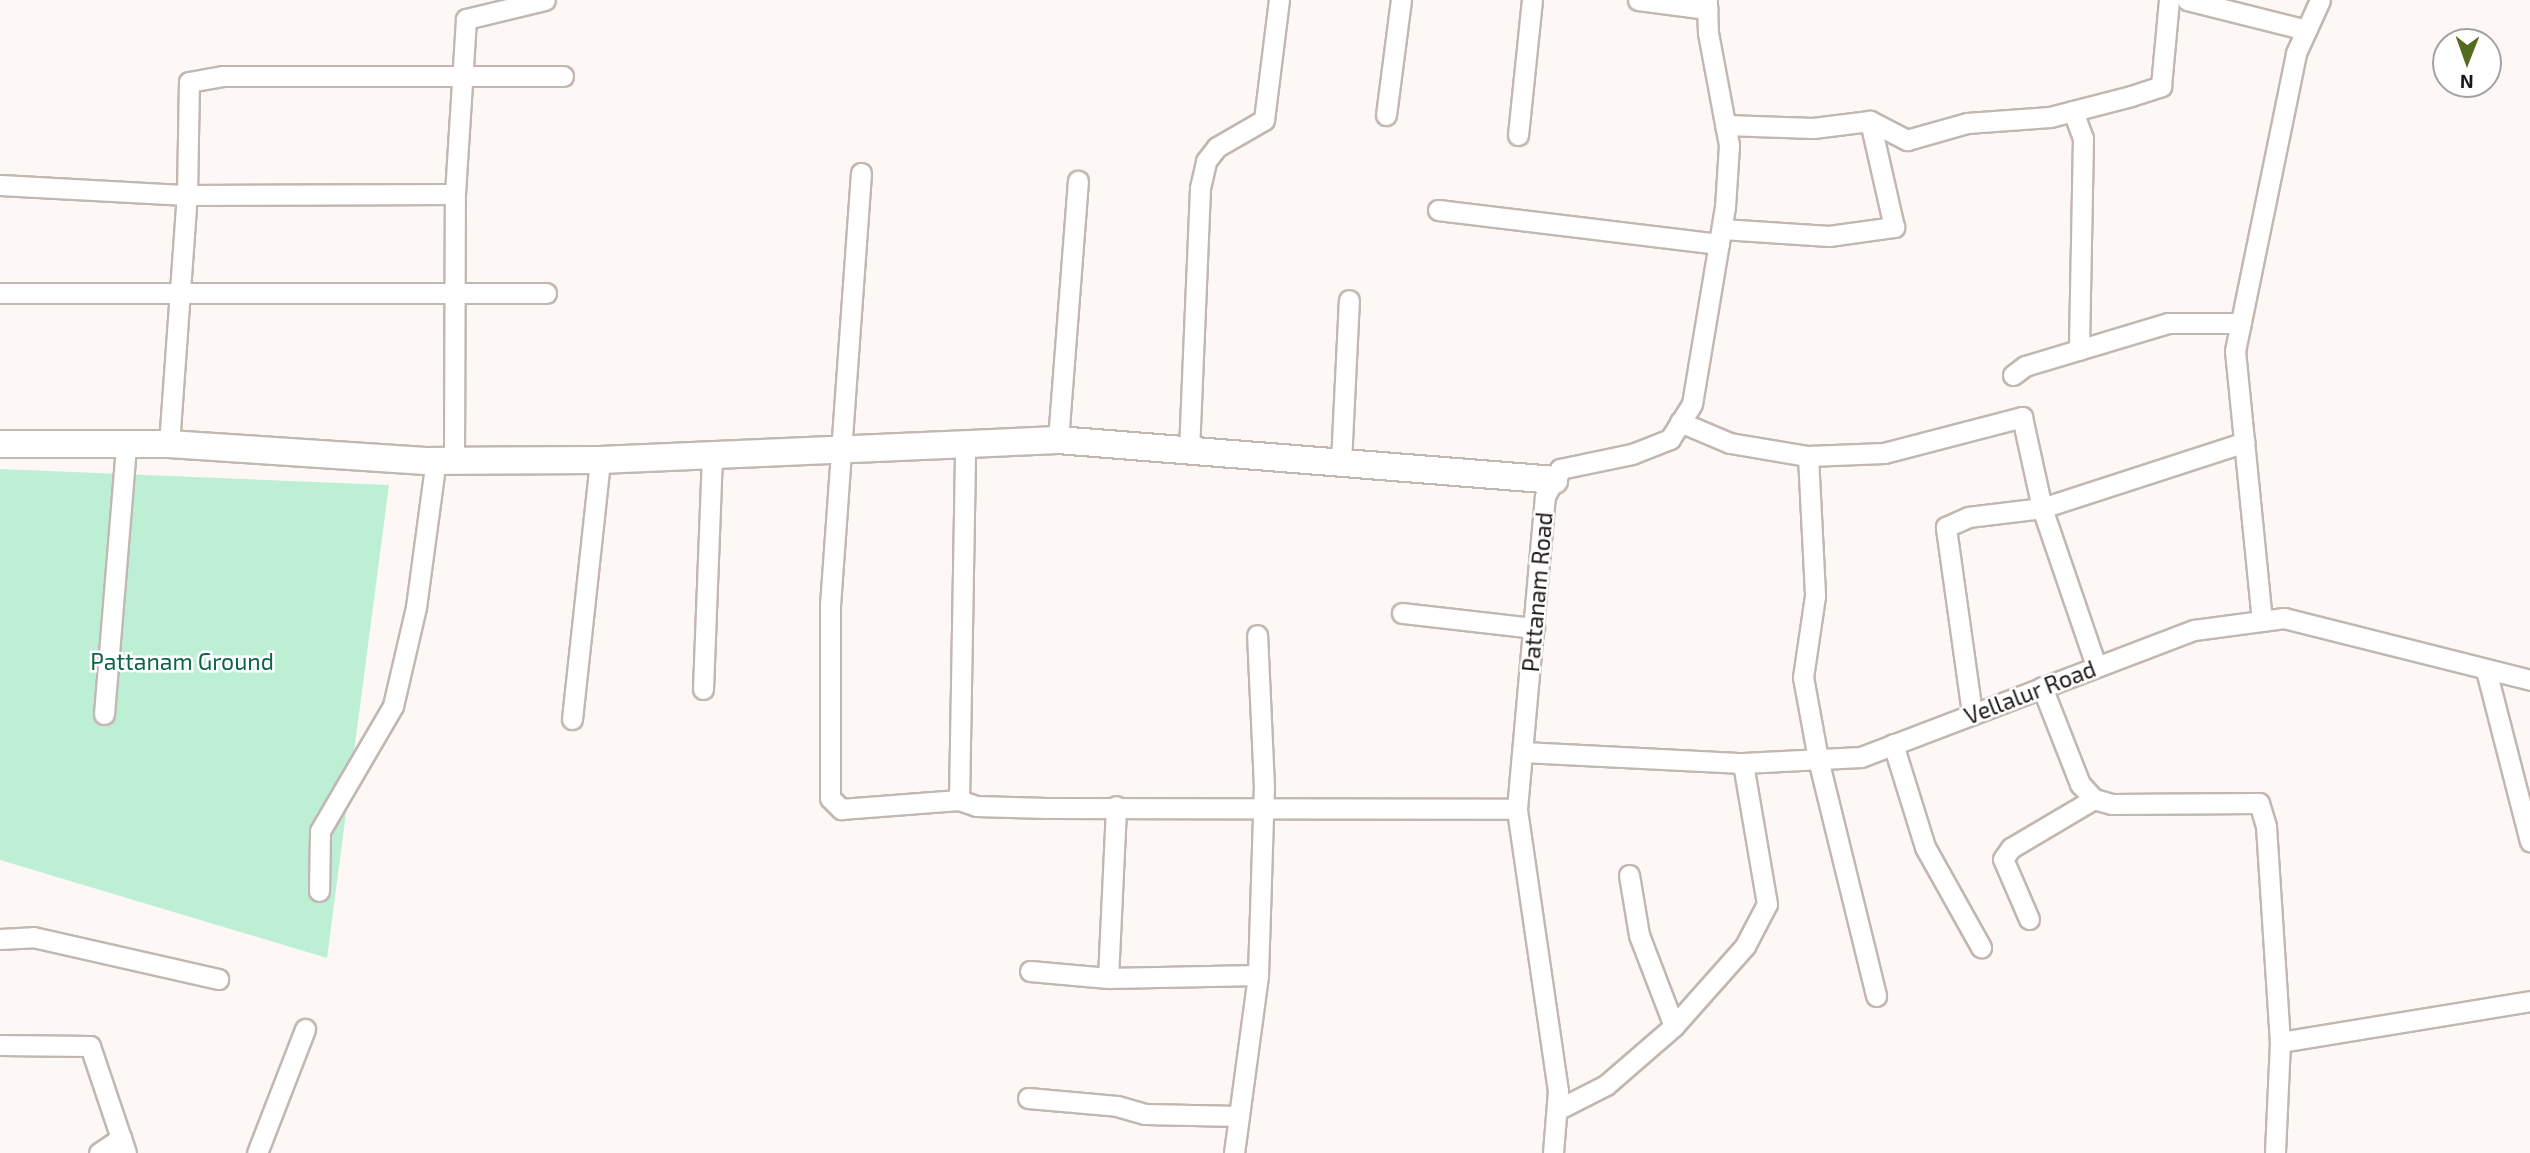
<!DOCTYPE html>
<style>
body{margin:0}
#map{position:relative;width:2530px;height:1153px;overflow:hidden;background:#fdf8f6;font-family:"Exo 2",sans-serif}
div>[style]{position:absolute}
.green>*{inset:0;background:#bdefd5}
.roads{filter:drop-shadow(2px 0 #c2b7b1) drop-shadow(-2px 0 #c2b7b1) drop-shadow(0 2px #c2b7b1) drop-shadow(0 -2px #c2b7b1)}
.street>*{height:19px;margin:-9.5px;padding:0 9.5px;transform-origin:9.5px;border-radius:9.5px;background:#fff}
.secondary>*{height:26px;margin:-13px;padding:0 13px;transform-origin:13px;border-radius:13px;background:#fff}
span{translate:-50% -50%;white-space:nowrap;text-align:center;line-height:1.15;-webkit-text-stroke:5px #fff;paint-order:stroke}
.street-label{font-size:23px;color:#1b1715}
.park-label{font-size:23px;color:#0b6546}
.north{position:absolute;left:2432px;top:28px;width:70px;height:70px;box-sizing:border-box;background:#fff;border:2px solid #a4a2a1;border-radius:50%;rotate:181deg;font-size:19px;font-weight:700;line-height:28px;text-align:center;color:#1b1715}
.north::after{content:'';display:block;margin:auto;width:24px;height:32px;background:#536c1e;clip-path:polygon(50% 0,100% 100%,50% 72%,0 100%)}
</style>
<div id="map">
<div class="green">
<div style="clip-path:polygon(0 469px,389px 485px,327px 958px,0 860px)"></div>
</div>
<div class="roads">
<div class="street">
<div style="left:1638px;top:0;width:70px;rotate:7.4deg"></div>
<div style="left:2187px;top:0;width:123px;rotate:14.1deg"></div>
<div style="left:2073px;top:111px;width:29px;rotate:70deg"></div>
<div style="left:2083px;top:138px;width:212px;rotate:91.1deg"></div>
<div style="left:1386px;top:115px;width:116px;rotate:-82.6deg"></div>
<div style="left:1725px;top:125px;width:88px;rotate:2deg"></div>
<div style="left:1813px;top:128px;width:57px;rotate:-7deg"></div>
<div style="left:1870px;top:121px;width:42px;rotate:27.2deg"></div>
<div style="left:1907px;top:140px;width:62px;rotate:-15.8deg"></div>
<div style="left:1967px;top:123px;width:83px;rotate:-4.1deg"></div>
<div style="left:2050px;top:117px;width:84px;rotate:-14.5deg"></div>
<div style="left:2131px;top:96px;width:32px;rotate:-18deg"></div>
<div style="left:2161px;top:86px;width:86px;rotate:-84.7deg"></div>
<div style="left:1518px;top:135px;width:136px;rotate:-84.1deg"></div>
<div style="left:861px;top:173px;width:433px;rotate:94.1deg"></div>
<div style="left:830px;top:605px;width:193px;rotate:90deg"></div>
<div style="left:830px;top:798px;width:16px;rotate:45deg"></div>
<div style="left:841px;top:809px;width:118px;rotate:-4.4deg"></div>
<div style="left:959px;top:800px;width:18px;rotate:19deg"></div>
<div style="left:976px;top:806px;width:71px;rotate:1.6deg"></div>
<div style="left:1047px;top:808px;width:470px;rotate:0.1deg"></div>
<div style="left:0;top:185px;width:187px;rotate:3.1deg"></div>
<div style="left:187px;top:195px;width:268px;rotate:-0.2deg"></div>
<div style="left:1438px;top:210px;width:283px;rotate:6.9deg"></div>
<div style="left:1722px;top:229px;width:107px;rotate:3.7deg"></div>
<div style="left:1829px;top:236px;width:66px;rotate:-7.9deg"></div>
<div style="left:1894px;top:227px;width:109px;rotate:-102.8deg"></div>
<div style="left:0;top:293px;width:546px"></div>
<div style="left:2013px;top:375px;width:15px;rotate:-37deg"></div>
<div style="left:2025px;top:366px;width:149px;rotate:-16.7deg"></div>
<div style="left:2168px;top:323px;width:73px"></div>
<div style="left:1680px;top:422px;width:54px;rotate:22.8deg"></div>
<div style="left:1730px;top:443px;width:79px;rotate:9.5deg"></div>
<div style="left:1808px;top:456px;width:76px;rotate:-2.3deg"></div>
<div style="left:1884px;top:453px;width:143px;rotate:-14.6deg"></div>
<div style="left:2022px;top:417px;width:93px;rotate:77.6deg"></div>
<div style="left:2042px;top:508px;width:167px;rotate:71.1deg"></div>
<div style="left:1058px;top:440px;width:260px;rotate:-85.6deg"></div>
<div style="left:169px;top:444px;width:250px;rotate:-85.9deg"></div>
<div style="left:187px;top:195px;width:113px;rotate:-89deg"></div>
<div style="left:189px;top:82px;width:35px;rotate:-10deg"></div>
<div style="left:223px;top:76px;width:340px"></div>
<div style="left:1189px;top:451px;width:263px;rotate:-87.6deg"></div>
<div style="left:1200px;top:188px;width:28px;rotate:-77deg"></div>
<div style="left:1206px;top:161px;width:18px;rotate:-52deg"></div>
<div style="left:1217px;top:147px;width:54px;rotate:-29.9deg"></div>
<div style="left:1264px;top:120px;width:121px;rotate:-82.9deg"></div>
<div style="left:1808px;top:456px;width:140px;rotate:87.1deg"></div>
<div style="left:1815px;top:596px;width:82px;rotate:98.4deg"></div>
<div style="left:1803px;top:677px;width:83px;rotate:79.6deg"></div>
<div style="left:1818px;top:759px;width:244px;rotate:76.2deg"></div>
<div style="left:454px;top:459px;width:265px;rotate:-89.8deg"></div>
<div style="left:455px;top:194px;width:175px;rotate:-86.4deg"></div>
<div style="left:466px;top:19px;width:81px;rotate:-13.5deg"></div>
<div style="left:1341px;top:462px;width:162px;rotate:-87.2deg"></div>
<div style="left:1402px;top:613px;width:133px;rotate:6.5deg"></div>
<div style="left:2262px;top:621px;width:271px;rotate:-95.7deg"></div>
<div style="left:2235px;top:351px;width:304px;rotate:-78.4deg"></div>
<div style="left:2296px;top:53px;width:58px;rotate:-65.6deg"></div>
<div style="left:2486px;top:670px;width:177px;rotate:75.6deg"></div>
<div style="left:2042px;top:687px;width:104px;rotate:68.6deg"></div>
<div style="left:2080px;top:784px;width:21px;rotate:47deg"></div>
<div style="left:2094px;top:799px;width:18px;rotate:16deg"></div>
<div style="left:2111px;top:804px;width:148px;rotate:-0.4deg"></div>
<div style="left:2259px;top:803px;width:24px;rotate:73deg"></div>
<div style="left:2266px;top:826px;width:216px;rotate:86.3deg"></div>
<div style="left:2280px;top:1042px;width:111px;rotate:92.6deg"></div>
<div style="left:703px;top:689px;width:235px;rotate:-87.8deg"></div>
<div style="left:1972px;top:713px;width:188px;rotate:-98deg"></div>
<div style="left:1946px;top:527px;width:24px;rotate:-24deg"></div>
<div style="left:1968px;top:517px;width:75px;rotate:-6.9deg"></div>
<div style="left:2042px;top:508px;width:213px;rotate:-18deg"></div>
<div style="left:104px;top:714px;width:271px;rotate:-85.3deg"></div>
<div style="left:572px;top:719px;width:261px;rotate:-83.8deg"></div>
<div style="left:1893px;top:744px;width:108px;rotate:72.7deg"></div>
<div style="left:1925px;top:847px;width:115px;rotate:60.8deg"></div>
<div style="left:1523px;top:752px;width:220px;rotate:2.9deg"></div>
<div style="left:1743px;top:763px;width:118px;rotate:-2.9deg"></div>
<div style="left:1861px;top:757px;width:356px;rotate:-20.9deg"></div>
<div style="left:2194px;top:630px;width:91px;rotate:-7.6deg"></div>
<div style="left:2284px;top:618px;width:254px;rotate:14.1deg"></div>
<div style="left:959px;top:800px;width:357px;rotate:-89deg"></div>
<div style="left:1629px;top:875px;width:61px;rotate:80.5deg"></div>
<div style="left:1639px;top:935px;width:97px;rotate:69deg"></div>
<div style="left:319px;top:891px;width:60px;rotate:-89deg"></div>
<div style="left:320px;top:831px;width:145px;rotate:-59.7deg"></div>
<div style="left:393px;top:706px;width:102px;rotate:-76.9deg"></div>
<div style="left:416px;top:607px;width:148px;rotate:-82.3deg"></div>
<div style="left:2029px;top:919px;width:65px;rotate:-113.4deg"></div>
<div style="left:2003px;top:859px;width:14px;rotate:-54deg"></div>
<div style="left:2011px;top:848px;width:96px;rotate:-30.6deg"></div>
<div style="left:0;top:939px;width:33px;rotate:-3deg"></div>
<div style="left:33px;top:937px;width:190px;rotate:12.8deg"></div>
<div style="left:1030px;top:971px;width:78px;rotate:5.1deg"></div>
<div style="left:1108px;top:978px;width:150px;rotate:-1.1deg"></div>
<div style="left:1108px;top:978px;width:172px;rotate:-87.3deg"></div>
<div style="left:2280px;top:1042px;width:253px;rotate:-9.3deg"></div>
<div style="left:0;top:1045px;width:90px;rotate:0.6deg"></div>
<div style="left:90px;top:1046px;width:113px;rotate:71.4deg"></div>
<div style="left:1028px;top:1098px;width:89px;rotate:5.1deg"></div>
<div style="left:1117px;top:1106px;width:29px;rotate:16deg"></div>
<div style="left:1145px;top:1114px;width:94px;rotate:1.2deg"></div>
<div style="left:1557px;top:1110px;width:55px;rotate:-27deg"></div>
<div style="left:1606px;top:1085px;width:90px;rotate:-40.9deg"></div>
<div style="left:1674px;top:1026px;width:107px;rotate:-48.4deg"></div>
<div style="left:1745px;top:946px;width:47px;rotate:-62.4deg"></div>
<div style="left:1767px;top:904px;width:143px;rotate:-99.7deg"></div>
<div style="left:99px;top:1153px;width:27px;rotate:-34deg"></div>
<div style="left:257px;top:1153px;width:133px;rotate:-68.8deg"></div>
<div style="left:1234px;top:1153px;width:180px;rotate:-82.3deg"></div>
<div style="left:1258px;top:975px;width:188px;rotate:-88.2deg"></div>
<div style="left:1264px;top:787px;width:152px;rotate:-92.6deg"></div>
<div style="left:1553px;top:1153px;width:62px;rotate:-85.4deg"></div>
<div style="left:1558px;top:1091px;width:285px;rotate:-98.3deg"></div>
<div style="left:1517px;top:809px;width:314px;rotate:-84.9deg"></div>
<div style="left:1545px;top:496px;width:31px;rotate:-61deg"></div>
<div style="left:1560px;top:469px;width:74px;rotate:-11.8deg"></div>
<div style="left:1632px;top:454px;width:41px;rotate:-21.5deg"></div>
<div style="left:1670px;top:439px;width:41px;rotate:-57.8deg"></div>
<div style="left:1692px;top:404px;width:200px;rotate:-80.5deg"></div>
<div style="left:1725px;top:207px;width:62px;rotate:-86.3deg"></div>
<div style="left:1729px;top:145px;width:114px;rotate:-100.6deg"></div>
<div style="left:1708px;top:33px;width:33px;rotate:-92deg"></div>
</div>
<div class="secondary">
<div style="left:0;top:444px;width:169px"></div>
<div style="left:169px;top:444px;width:257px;rotate:3.8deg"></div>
<div style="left:425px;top:461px;width:175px;rotate:-0.3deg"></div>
<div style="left:600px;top:460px;width:458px;rotate:-2.5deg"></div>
<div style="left:1058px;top:440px;width:498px;rotate:4.6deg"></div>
</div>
</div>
<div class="street-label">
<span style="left:1537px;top:592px;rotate:-85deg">Pattanam Road</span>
<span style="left:2030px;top:692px;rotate:-21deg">Vellalur Road</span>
</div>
<div class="park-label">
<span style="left:182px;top:661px">Pattanam Ground</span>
</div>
<div class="north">N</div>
</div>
